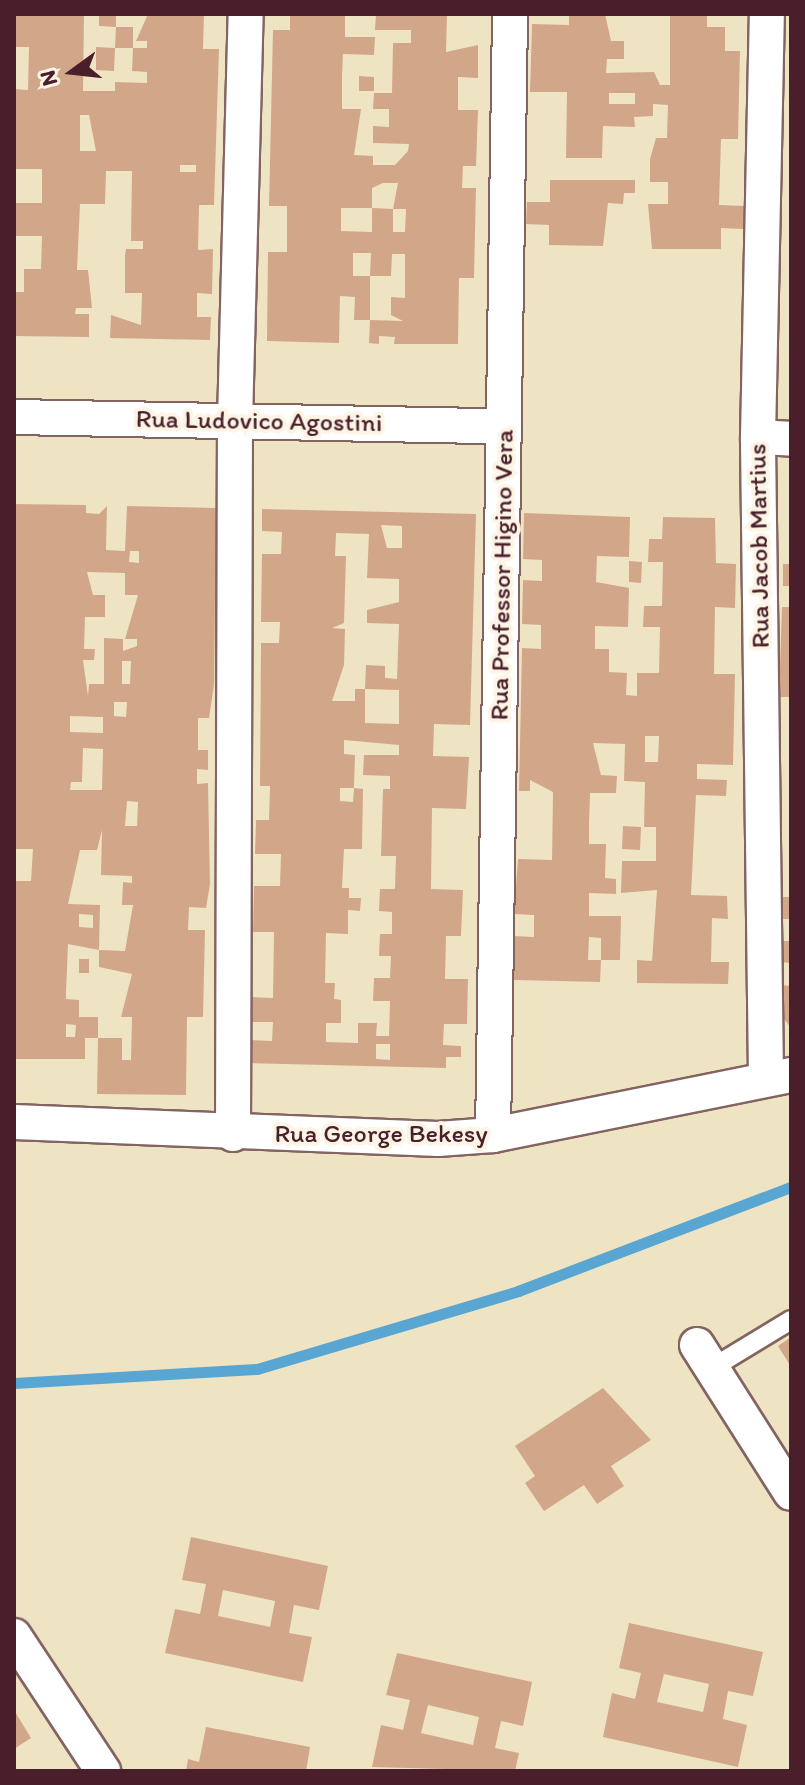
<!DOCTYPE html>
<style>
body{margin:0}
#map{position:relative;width:805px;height:1785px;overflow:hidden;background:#eee4c4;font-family:Itim,sans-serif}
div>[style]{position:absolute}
.stream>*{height:11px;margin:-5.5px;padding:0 5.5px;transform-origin:5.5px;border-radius:5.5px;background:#58a6d1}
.building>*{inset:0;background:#d2a789}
.roads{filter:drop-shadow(2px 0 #836461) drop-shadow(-2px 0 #836461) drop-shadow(0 2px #836461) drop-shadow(0 -2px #836461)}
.lane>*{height:18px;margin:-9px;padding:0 9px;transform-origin:9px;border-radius:9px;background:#fff}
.street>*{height:34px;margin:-17px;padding:0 17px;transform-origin:17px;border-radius:17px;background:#fff}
span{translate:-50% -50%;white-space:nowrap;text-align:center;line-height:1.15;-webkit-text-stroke:8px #fcf5e5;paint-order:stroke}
.street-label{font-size:26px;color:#4a1f2b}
.frame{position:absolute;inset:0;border:16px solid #4a1f2b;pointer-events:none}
.north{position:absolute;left:32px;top:32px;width:80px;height:80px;-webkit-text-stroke:6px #fcf5e5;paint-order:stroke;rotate:255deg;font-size:22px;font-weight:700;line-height:32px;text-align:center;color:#4a1f2b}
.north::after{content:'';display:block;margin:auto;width:28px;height:36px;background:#4a1f2b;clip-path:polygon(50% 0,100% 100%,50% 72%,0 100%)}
</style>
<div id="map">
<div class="stream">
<div style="left:14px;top:1383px;width:243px;rotate:-3.3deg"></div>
<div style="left:257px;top:1369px;width:272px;rotate:-16.6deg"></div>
<div style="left:518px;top:1291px;width:292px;rotate:-20.9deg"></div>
</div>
<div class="building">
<div style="clip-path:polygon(evenodd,14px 14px,84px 14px,83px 91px,115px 91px,115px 82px,147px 83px,147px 72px,132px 71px,133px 48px,147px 48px,147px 41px,136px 41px,148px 14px,204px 14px,203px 49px,219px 49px,214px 205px,199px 205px,198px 250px,213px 249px,212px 294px,197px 293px,197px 317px,211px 317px,210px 340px,110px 338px,111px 315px,141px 325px,142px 293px,125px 293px,125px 255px,126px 249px,143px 249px,143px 241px,131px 241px,132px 171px,106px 171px,105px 204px,80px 204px,77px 270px,88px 270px,92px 308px,76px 308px,75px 314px,89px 314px,89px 337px,14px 336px,14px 292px,24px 292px,24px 269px,41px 269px,42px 236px,14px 236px,14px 203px,42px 203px,42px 169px,14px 169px,14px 89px,28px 90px,29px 47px,14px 47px,14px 14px,80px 115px,89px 115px,96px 151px,80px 151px,80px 115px,14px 14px,180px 165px,196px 165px,196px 172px,180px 172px,180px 165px)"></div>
<div style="clip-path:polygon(99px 14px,116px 14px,116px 27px,99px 26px)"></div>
<div style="clip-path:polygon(evenodd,290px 14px,345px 14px,345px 37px,375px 37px,374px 55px,343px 54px,342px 76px,342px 109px,361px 109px,354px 155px,373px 156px,373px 165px,395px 165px,408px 151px,409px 144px,373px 143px,373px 126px,389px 127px,389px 109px,373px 109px,374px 93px,392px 93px,393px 43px,411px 43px,411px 30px,375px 30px,376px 14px,447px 14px,446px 52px,478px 45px,478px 78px,458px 77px,458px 110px,478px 110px,476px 166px,463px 166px,462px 188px,476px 188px,474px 278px,459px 278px,458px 344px,394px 344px,395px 337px,379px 336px,379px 344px,369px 343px,370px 320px,403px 321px,391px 315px,391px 297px,405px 298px,405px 254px,392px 254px,391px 276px,370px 276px,371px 253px,353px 253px,353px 276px,370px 276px,370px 320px,354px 320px,355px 297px,340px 296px,339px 343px,267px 341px,268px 252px,287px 252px,287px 206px,269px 206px,273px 30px,290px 30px,290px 14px,383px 183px,398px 183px,393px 209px,406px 209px,405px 232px,393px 232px,393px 209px,372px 208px,372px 232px,341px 231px,341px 208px,372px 208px,372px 188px,383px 183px)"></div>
<div style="clip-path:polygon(evenodd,569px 14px,605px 14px,611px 41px,624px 41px,624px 59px,607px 59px,606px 73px,654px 72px,660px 85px,670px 85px,670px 14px,707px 14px,707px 27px,725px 27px,725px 51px,740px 51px,738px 139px,721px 139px,719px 205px,744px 206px,743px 229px,721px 228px,721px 249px,652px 249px,648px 204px,668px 204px,668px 182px,650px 182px,650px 159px,656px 138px,667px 138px,668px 105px,653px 104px,653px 116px,634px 117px,635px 127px,603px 126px,602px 158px,566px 158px,567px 92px,530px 92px,532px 24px,569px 25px,569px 14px,609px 93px,635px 93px,635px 104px,609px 104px,609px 93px)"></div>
<div style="clip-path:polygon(116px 27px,133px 27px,133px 48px,115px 48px,114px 71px,96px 70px,96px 47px,115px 48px)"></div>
<div style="clip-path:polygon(359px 76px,374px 77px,374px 91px,359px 91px)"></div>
<div style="clip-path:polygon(550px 180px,635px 180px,635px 193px,624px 193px,623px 204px,608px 203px,603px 246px,549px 245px,549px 225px,526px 224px,527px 202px,550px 202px)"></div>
<div style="clip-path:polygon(evenodd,14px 504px,86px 505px,86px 513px,99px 514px,107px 506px,106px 550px,125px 551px,127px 506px,216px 508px,214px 685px,209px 718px,198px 718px,198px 750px,208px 750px,208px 770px,197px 769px,197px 784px,208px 783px,210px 884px,206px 908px,189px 907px,188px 930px,205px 930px,203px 1017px,187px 1017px,186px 1095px,97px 1094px,98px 1038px,122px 1038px,122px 1060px,131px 1060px,132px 1017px,121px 1017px,132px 974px,99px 967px,99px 950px,125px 951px,133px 905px,122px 905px,123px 882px,132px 883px,132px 876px,101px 875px,102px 830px,97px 850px,80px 850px,68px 904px,100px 905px,99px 950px,68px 944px,66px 992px,66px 999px,79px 1000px,79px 1017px,98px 1017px,98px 1038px,85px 1038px,85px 1059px,14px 1059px,14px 881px,31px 881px,33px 849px,14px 849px,14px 504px,130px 551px,139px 551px,139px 563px,129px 562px,130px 551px,14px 504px,87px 572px,125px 573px,125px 595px,138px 595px,125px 639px,137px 639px,137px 646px,123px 651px,123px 639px,104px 638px,104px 684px,89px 684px,88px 696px,83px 660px,94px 660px,95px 649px,84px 649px,85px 617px,105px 617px,105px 595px,93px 595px,87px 572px,14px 504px,122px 661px,131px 661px,130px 684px,122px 684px,122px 661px,14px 504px,114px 702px,127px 702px,126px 717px,114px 716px,114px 702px,14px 504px,70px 716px,103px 717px,103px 733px,70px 732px,70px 716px,14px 504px,83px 748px,103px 749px,102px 790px,70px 790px,71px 782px,82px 782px,83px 748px,14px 504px,127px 801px,138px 802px,137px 826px,125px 826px,127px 801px,14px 504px,79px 914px,93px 915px,93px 928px,79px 927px,79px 914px,14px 504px,66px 1024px,76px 1025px,75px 1037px,66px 1037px,66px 1024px)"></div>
<div style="clip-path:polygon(evenodd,262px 509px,476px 514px,470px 725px,434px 724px,433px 756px,469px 757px,466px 809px,432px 808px,431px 889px,463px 890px,461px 936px,446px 936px,445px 979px,468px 979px,467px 1024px,444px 1024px,443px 1045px,461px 1046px,461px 1057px,446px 1057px,446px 1068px,248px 1063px,248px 1040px,272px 1041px,273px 1022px,250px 1022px,251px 997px,273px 998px,274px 932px,253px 932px,254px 886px,280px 886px,281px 854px,255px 854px,256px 820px,269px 820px,270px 786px,260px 786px,261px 643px,279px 643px,280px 622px,261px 622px,262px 554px,281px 554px,282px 532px,262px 531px,262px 509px,381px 525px,402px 526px,402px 548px,387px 548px,381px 525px,262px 509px,336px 533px,369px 534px,367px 578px,399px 579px,399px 602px,367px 610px,367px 623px,399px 624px,397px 679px,385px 678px,385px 666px,366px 665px,365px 689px,399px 690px,399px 724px,365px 723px,365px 689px,355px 689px,355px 701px,332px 701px,344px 665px,345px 629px,332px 628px,344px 623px,346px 556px,335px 556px,336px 533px,262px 509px,344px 740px,399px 745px,399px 755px,364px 755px,363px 775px,390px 776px,390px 789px,383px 789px,381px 856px,396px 856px,395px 889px,380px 889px,379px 911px,392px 912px,392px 934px,380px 934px,379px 956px,391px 956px,390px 978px,374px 978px,373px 1001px,390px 1001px,389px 1036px,376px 1036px,377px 1023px,358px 1023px,358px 1043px,326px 1042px,326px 1023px,341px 1023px,341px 1000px,334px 999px,335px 983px,325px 983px,326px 933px,348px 934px,348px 910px,360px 911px,361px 898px,349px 898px,349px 888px,342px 888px,344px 849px,362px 849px,363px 789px,354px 788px,353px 802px,340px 801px,340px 788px,354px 788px,355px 755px,344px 754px,344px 740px,262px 509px,376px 1044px,390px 1044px,390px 1060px,376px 1059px,376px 1044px)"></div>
<div style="clip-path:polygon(evenodd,524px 513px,630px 517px,629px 557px,597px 556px,596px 582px,629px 588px,628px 627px,595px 626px,595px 649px,609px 649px,609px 672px,627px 673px,626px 695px,637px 696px,637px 673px,659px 673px,660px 627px,643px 627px,644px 606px,662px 606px,663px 562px,648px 562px,649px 539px,662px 539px,663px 517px,715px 518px,716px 563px,736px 564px,735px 608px,715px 607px,714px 674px,735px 674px,733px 765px,697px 764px,697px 779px,727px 780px,726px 796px,696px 795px,691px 895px,727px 896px,728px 919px,712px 918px,711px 962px,729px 962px,728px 984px,637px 983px,637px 960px,652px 961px,657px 890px,621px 893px,622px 861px,656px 861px,656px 827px,644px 827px,645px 782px,624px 781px,625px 744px,593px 743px,601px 775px,617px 776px,616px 793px,590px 793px,589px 826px,589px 844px,606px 844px,605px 878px,616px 879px,616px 894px,589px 893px,589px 916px,621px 916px,620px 960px,601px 960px,601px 938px,589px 937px,588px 960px,601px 960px,600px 982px,514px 980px,513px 936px,534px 937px,534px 915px,514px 914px,518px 859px,552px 860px,553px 792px,530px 780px,530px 791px,519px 791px,522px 648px,541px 649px,541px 625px,522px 624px,523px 580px,542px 581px,542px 560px,523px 559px,524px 513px,645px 736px,659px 736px,658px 762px,645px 762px,645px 736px)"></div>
<div style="clip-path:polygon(629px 561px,642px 562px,641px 583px,629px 582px)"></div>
<div style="clip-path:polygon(783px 564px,791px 564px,791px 586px,783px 586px)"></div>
<div style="clip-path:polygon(782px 607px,791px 607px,791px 697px,779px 697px)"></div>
<div style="clip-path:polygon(623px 826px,641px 827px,640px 850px,622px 849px)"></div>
<div style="clip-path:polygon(774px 897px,791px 897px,791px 919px,773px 919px)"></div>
<div style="clip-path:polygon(780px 941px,791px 941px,791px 963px,780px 962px)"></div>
<div style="clip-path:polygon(79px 959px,89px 959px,89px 973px,79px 973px)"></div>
<div style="clip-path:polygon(780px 985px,791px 986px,791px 1028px,782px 1016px)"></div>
<div style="clip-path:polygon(791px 1337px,791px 1367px,778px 1346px)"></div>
<div style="clip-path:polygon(603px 1388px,651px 1440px,611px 1466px,624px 1486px,597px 1504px,584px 1485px,544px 1511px,525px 1483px,535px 1476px,515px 1446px)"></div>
<div style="clip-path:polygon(evenodd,191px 1537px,328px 1566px,319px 1610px,294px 1605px,289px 1633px,312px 1637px,303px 1682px,165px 1653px,175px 1609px,200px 1614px,206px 1584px,182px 1580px,191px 1537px,223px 1590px,275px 1601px,270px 1627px,218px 1616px,223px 1590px)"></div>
<div style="clip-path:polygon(evenodd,629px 1623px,763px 1652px,753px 1696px,728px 1691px,723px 1719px,747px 1725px,738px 1767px,603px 1737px,612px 1693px,635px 1699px,641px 1673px,619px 1668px,629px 1623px,664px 1674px,709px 1684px,703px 1712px,657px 1702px,664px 1674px)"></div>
<div style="clip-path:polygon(evenodd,397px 1653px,532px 1682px,523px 1726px,501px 1721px,495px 1748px,519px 1753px,515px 1771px,372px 1767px,381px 1725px,403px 1730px,410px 1700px,386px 1695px,397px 1653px,428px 1705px,479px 1717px,473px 1745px,421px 1733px,428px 1705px)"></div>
<div style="clip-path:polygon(14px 1710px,31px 1738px,14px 1749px)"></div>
<div style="clip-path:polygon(206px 1727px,310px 1747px,306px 1771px,186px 1771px,188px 1759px,199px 1762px)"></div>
</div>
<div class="roads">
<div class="lane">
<div style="left:712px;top:1368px;width:92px;rotate:-31.3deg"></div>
</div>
<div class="street">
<div style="left:14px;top:417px;width:490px;rotate:1.1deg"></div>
<div style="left:758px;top:437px;width:33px;rotate:3deg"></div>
<div style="left:766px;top:1078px;width:641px;rotate:-90.72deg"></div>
<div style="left:758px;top:437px;width:423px;rotate:-88.8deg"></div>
<div style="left:14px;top:1122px;width:424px;rotate:2.3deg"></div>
<div style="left:438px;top:1139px;width:55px;rotate:-4.2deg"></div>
<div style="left:493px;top:1135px;width:304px;rotate:-11.4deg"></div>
<div style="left:233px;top:1134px;width:713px;rotate:-89.84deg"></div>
<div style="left:235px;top:421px;width:407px;rotate:-88.5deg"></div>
<div style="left:493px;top:1135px;width:1121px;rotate:-89.13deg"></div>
<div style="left:697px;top:1345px;width:175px;rotate:57.6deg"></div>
<div style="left:14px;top:1636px;width:162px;rotate:56.6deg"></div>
</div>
</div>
<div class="street-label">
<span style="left:259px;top:421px;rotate:1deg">Rua Ludovico Agostini</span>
<span style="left:759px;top:546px;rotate:-91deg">Rua Jacob Martius</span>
<span style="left:502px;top:575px;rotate:-89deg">Rua Professor Higino Vera</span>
<span style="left:381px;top:1134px">Rua George Bekesy</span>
</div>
<div class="frame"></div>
<div class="north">N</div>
</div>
